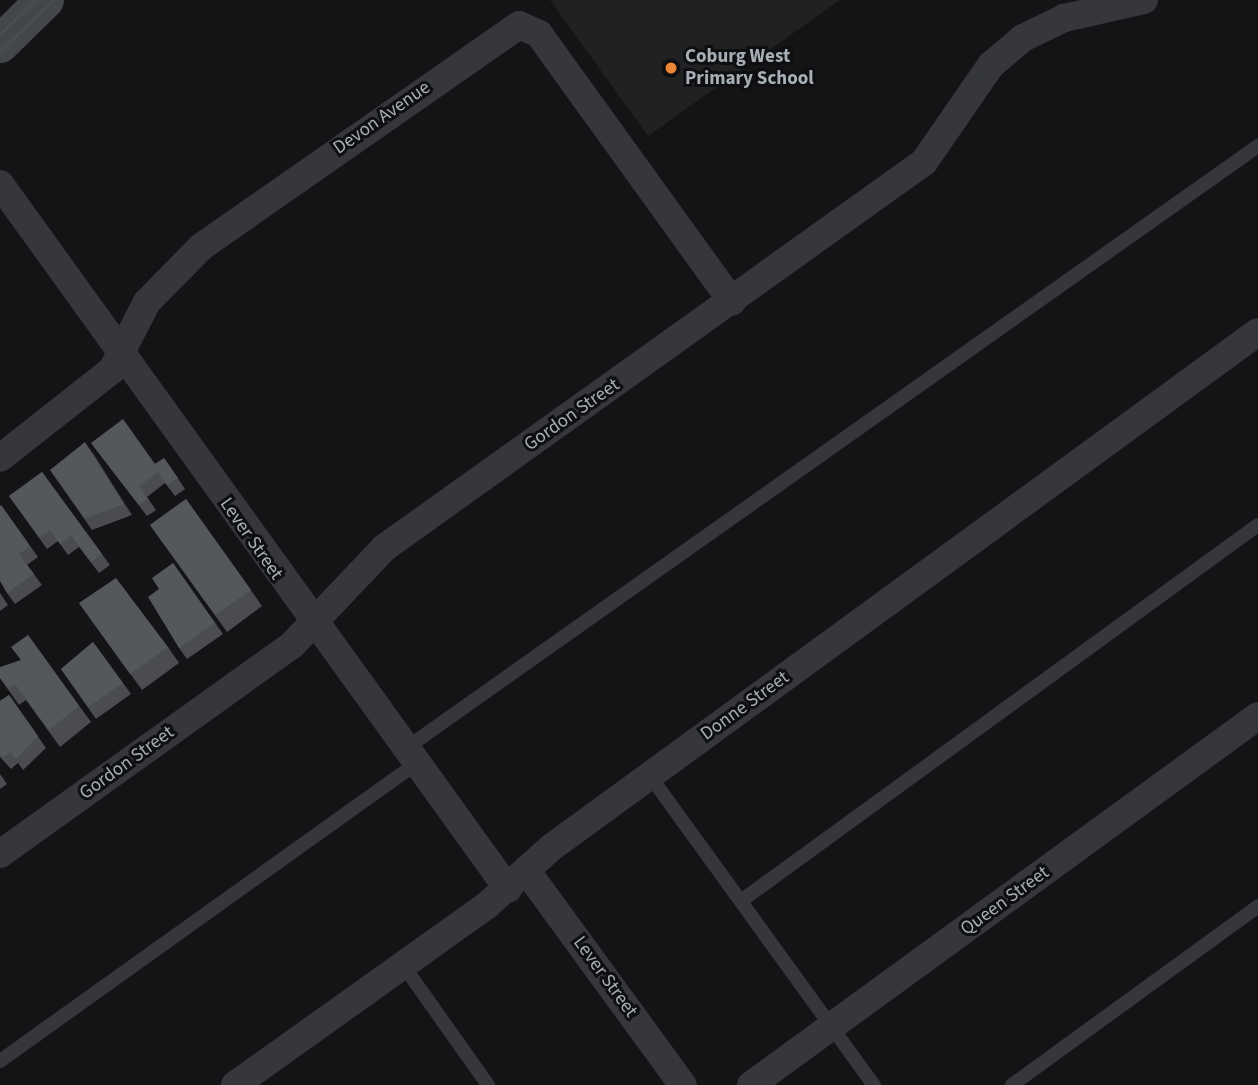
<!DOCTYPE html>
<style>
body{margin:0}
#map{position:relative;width:1258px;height:1085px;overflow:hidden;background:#141416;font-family:"Source Sans 3",sans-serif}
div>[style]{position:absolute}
.built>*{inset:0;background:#202123}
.lane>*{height:14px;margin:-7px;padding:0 7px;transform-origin:7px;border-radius:7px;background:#35373b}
.street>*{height:28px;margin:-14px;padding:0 14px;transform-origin:14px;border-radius:14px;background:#35373b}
.secondary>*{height:38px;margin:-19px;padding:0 19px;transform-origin:19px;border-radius:19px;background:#43474b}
.tram>*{height:2px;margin:-1px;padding:0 1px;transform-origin:1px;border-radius:1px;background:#4a4e52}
.wall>*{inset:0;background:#4a4c51}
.shaded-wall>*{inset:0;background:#303135}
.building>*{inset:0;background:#54575c}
.dots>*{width:19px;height:19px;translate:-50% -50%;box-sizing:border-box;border:4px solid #0f0f11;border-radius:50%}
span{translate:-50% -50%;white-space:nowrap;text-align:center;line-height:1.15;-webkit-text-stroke:6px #0f0f11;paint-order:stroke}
.poi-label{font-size:19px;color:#a6aeb6;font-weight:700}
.left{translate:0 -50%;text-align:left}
.street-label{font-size:19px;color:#a6aeb6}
</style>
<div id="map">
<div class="built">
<div style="clip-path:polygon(550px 0,840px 0,648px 136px)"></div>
</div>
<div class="lane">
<div style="left:405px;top:749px;width:1045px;rotate:-35.26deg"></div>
<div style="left:650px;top:776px;width:382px;rotate:54.1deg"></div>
<div style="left:741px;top:901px;width:639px;rotate:-36.03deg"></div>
<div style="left:403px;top:965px;width:147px;rotate:54.7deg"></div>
<div style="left:0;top:1061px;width:509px;rotate:-35.56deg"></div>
<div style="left:1012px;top:1085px;width:304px;rotate:-36deg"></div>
</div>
<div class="street">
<div style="left:0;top:184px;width:869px;rotate:54.22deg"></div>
<div style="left:0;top:458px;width:142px;rotate:-38.2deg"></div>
<div style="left:112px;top:370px;width:76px;rotate:-62.8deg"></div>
<div style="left:147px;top:302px;width:77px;rotate:-45.5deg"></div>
<div style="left:201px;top:247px;width:388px;rotate:-34.9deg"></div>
<div style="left:519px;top:25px;width:22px;rotate:24deg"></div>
<div style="left:539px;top:34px;width:330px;rotate:54.2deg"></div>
<div style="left:0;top:854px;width:359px;rotate:-35.6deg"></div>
<div style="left:292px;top:645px;width:134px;rotate:-46.5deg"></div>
<div style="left:384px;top:548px;width:664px;rotate:-35.56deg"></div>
<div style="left:924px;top:162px;width:118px;rotate:-55.4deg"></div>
<div style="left:991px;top:65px;width:42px;rotate:-40.2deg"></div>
<div style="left:1023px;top:38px;width:46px;rotate:-26deg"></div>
<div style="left:1064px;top:18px;width:82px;rotate:-12.7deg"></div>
<div style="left:526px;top:870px;width:266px;rotate:53.9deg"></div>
<div style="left:235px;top:1085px;width:308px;rotate:-35.5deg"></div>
<div style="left:486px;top:906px;width:89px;rotate:-41.8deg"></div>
<div style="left:552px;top:847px;width:874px;rotate:-36.11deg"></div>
<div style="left:751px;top:1085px;width:627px;rotate:-36.05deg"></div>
</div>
<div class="secondary">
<div style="left:0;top:44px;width:63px;rotate:-44.4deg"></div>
</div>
<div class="tram">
<div style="left:0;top:35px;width:50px;rotate:-44.2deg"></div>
<div style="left:0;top:52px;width:75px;rotate:-43.9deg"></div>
</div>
<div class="wall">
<div style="clip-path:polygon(91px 443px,155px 464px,164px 458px,185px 489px,175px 496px,165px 483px,147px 497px,156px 510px,147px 516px)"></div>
<div style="clip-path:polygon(93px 453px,132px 515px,92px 530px,50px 470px)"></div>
<div style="clip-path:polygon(42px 472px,110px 565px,99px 573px,79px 547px,68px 555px,58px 541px,47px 549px,9px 496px)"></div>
<div style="clip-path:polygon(186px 499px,262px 606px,227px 632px,150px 525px)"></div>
<div style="clip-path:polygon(1px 505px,38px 557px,27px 565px,42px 585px,15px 604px,7px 593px)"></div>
<div style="clip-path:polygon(173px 563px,223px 634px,187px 659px,179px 648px,159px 589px)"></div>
<div style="clip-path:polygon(0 593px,8px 605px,0 611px)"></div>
<div style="clip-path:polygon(79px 603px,168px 647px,179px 663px,142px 690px)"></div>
<div style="clip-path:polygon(28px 635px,91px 722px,60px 747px,26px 700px,19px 705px,0 678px,21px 660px)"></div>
<div style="clip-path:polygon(93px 642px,131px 694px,96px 719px,61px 669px)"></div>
<div style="clip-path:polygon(9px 695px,46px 748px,23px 770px,18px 763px,11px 769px,0 757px,0 701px)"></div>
<div style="clip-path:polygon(0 774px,7px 784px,0 789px)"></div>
</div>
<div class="shaded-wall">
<div style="clip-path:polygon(85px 442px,93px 453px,132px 515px,124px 504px)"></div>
</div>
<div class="building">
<div style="clip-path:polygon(123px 419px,155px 464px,164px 458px,178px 478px,167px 485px,158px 472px,139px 486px,148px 499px,139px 505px,91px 443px)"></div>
<div style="clip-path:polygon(85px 442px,124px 504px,85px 518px,50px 470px)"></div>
<div style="clip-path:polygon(42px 472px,102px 554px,91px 562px,71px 535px,60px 544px,50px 530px,39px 537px,9px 496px)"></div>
<div style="clip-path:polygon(186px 499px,251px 590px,215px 615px,150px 525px)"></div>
<div style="clip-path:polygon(1px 505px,30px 546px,19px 554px,34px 574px,7px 593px,0 581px,0 506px)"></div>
<div style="clip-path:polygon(173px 563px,215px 623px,179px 648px,148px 597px,159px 589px,152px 578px)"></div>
<div style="clip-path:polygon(116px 578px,168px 647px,130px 674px,79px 603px)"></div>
<div style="clip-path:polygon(28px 635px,79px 706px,49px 730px,15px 684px,8px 689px,0 678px,0 667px,21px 660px,11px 647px)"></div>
<div style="clip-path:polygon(93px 642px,123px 683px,88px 707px,61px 669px)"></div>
<div style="clip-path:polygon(9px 695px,38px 736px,16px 759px,11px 752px,3px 757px,0 754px,0 701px)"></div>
</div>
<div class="dots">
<div style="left:671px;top:68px;background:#ec8636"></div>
</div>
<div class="poi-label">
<span class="left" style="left:685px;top:68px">Coburg West<br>Primary School</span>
</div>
<div class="street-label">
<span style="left:382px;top:118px;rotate:-35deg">Devon Avenue</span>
<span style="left:572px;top:415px;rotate:-35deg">Gordon Street</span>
<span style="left:251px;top:539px;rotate:55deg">Lever Street</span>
<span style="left:745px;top:706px;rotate:-36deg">Donne Street</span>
<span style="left:127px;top:763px;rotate:-36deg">Gordon Street</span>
<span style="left:1005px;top:901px;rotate:-36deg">Queen Street</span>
<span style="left:605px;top:977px;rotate:54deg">Lever Street</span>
</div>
</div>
